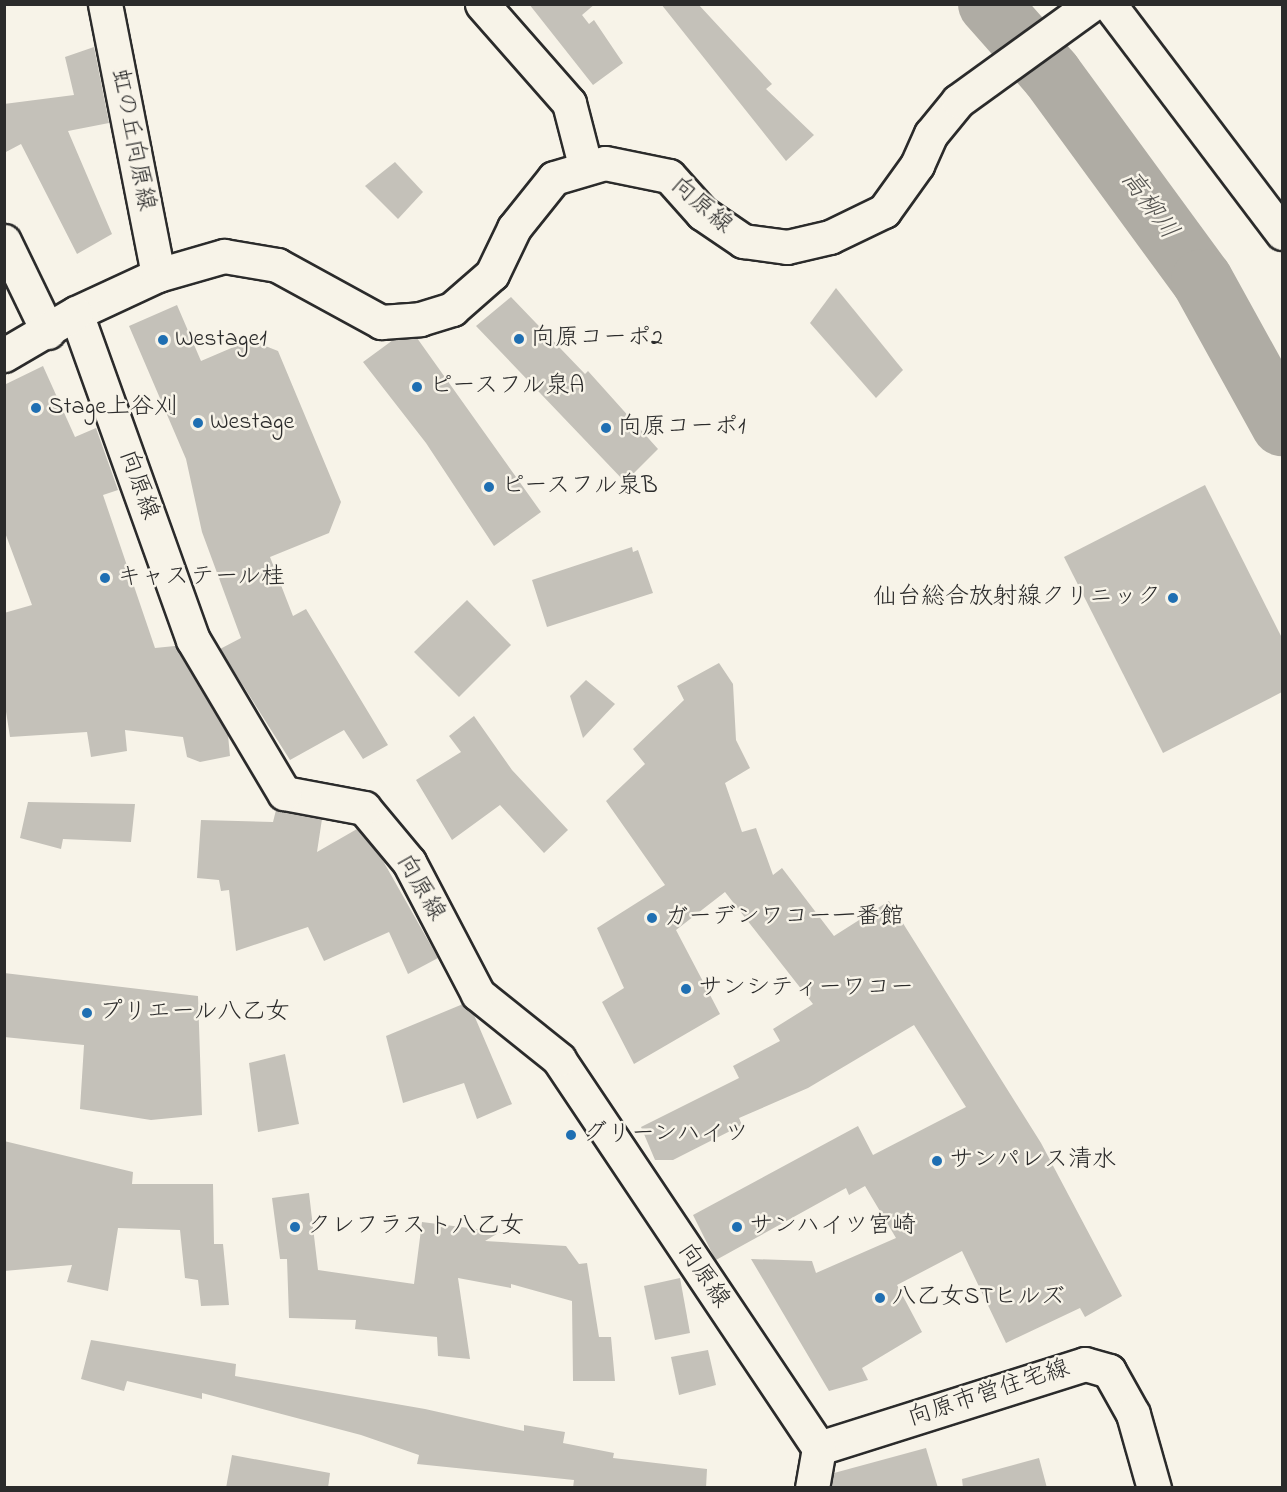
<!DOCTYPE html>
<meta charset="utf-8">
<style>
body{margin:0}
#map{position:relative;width:1287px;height:1492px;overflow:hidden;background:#f7f3e8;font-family:"Indie Flower","Klee One",sans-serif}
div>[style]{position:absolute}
.river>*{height:62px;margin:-31px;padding:0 31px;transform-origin:31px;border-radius:31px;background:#afaca4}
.building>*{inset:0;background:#c4c1b9}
.roads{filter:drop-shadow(2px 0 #2b2b2b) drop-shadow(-2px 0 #2b2b2b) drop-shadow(0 2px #2b2b2b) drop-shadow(0 -2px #2b2b2b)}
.street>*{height:33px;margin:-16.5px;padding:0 16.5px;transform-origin:16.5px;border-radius:16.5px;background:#f7f3e8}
.secondary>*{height:33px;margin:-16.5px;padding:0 16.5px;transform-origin:16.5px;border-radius:16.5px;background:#f7f3e8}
.dots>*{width:16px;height:16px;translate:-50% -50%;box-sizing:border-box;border:3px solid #f7f3e8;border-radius:50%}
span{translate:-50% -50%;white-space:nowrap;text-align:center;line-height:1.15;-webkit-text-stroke:5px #f7f3e8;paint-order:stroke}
.street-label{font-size:24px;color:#2b2b2b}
.poi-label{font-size:24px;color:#2b2b2b}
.left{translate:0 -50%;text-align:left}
.right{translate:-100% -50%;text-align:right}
.water-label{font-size:26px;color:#53524f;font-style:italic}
.frame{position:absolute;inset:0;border:6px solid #2b2b2b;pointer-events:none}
</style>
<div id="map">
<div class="river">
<div style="left:989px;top:4px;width:94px;rotate:48.5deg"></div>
<div style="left:1051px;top:74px;width:255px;rotate:53.8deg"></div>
<div style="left:1202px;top:280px;width:166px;rotate:61.1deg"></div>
</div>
<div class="building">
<div style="clip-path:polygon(529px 4px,595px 4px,582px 15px,589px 24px,594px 20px,623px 63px,593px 85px)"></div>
<div style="clip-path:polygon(661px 4px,698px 4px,772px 84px,766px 89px,814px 135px,786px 161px)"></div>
<div style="clip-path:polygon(94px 47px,109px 123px,68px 131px,112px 234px,77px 254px,21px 144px,4px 153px,4px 104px,74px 95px,65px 57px)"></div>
<div style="clip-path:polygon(395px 162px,423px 192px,398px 219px,365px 186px)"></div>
<div style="clip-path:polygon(836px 288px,903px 370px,876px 398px,810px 323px)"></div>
<div style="clip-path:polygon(511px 297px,585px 374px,588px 371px,658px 449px,625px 482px,476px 326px)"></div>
<div style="clip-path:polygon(177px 305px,201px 361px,250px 340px,278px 351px,341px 502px,329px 533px,270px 557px,293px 616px,306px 609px,388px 745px,363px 759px,344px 730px,290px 760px,220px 649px,241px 638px,202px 532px,186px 459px,129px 326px)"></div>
<div style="clip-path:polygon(417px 338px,541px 512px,494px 546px,426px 443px,363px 362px,393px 340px)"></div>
<div style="clip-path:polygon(43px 366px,75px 437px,96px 428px,118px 490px,103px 495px,155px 648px,175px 646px,228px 735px,230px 756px,200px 762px,187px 757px,183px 737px,125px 730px,127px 751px,91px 757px,87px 732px,10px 737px,4px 699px,4px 613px,32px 605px,4px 530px,4px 385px)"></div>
<div style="clip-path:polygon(1205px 485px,1282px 638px,1282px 692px,1163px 753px,1064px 557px)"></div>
<div style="clip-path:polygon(632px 547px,633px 552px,638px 550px,653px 593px,547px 627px,532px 580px)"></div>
<div style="clip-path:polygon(467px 600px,511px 645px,459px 697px,414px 652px)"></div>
<div style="clip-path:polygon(719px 663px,733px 684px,736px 740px,750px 768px,725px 783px,742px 832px,756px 828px,773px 875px,782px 868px,834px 936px,889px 901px,1041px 1143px,1122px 1296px,1085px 1317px,1080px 1308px,1006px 1343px,962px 1251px,897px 1285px,922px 1332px,862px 1368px,868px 1380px,829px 1391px,751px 1259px,812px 1261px,816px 1273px,896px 1238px,865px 1186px,849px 1195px,846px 1188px,716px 1260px,714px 1257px,693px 1215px,858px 1126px,873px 1155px,966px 1107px,914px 1025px,808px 1088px,739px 1118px,742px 1125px,673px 1160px,655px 1160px,641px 1127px,739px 1078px,733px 1066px,780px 1041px,773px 1029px,813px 1004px,725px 892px,676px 930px,720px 1014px,634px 1064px,602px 1002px,624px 988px,597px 928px,665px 885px,606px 801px,645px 764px,633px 749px,684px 700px,677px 686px)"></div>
<div style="clip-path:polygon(586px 680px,615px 704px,583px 738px,570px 696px)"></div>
<div style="clip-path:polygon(474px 716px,512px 770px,568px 830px,544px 853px,500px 805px,452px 840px,416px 780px,461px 752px,449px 736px)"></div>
<div style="clip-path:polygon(28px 802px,135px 804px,131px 842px,63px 839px,61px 849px,20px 838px)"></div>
<div style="clip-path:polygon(276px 810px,322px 819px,317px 852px,357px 829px,382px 859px,438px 958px,408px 974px,389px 932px,324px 961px,308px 927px,236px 951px,229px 890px,221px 891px,219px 880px,197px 878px,201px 820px,273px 822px)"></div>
<div style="clip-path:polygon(4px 973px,198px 996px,202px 1115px,151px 1120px,80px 1109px,84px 1045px,4px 1037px)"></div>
<div style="clip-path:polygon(463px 1004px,474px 1015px,512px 1104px,477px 1119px,464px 1083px,403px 1103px,386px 1036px)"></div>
<div style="clip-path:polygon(285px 1054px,299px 1124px,258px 1132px,249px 1063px)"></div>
<div style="clip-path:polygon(4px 1141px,133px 1172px,132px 1184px,213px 1184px,214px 1244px,223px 1244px,229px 1305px,201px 1306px,198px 1280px,185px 1278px,180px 1230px,118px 1228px,108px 1291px,67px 1282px,72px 1265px,4px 1271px)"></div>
<div style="clip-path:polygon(309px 1193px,318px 1270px,414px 1284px,422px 1222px,500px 1232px,485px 1241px,566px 1246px,579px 1264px,587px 1263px,599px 1337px,611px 1337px,615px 1381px,573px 1381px,572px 1301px,511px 1284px,511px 1288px,458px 1278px,470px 1359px,438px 1356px,437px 1337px,355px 1329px,356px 1320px,289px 1318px,287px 1259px,280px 1259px,272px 1198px)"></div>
<div style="clip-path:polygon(680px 1278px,690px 1333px,655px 1340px,644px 1286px)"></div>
<div style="clip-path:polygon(91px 1340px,236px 1364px,235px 1376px,425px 1409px,524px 1431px,524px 1425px,565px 1432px,563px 1443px,614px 1453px,613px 1458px,707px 1469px,706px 1488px,573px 1488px,574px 1480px,417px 1464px,419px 1455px,361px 1435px,202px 1393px,202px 1399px,127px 1381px,124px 1391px,81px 1379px)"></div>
<div style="clip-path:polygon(708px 1350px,716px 1385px,679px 1395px,671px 1357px)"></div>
<div style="clip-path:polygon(926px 1448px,938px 1488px,831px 1488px,834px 1473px)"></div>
<div style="clip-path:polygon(232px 1455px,330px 1473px,328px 1488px,226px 1488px)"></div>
<div style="clip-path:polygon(1039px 1458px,1047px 1488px,963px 1488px,962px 1479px)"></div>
</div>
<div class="roads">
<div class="street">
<div style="left:105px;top:4px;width:276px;rotate:78.9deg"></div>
<div style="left:482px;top:4px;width:132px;rotate:48.7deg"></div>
<div style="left:569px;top:103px;width:64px;rotate:75.5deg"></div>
<div style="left:4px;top:241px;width:101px;rotate:64.2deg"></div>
<div style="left:819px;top:1448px;width:279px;rotate:-17.5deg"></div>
<div style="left:1085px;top:1364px;width:25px;rotate:16deg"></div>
<div style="left:1109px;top:1371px;width:49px;rotate:60.8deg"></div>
<div style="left:1133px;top:1414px;width:77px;rotate:74.2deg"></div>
<div style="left:812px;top:1488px;width:41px;rotate:-80.1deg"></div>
<div style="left:819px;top:1448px;width:468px;rotate:-123.8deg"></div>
<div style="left:559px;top:1059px;width:104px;rotate:-141.3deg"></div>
<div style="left:478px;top:994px;width:149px;rotate:-117.6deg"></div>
<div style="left:409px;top:862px;width:70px;rotate:-129.8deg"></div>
<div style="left:364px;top:808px;width:81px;rotate:-169.4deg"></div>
<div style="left:284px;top:793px;width:178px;rotate:-120.7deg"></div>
<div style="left:193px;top:640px;width:347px;rotate:-109.7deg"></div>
<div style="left:76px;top:313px;width:90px;rotate:-24.9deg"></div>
<div style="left:158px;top:275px;width:69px;rotate:-16.1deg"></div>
<div style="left:224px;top:256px;width:54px;rotate:9.6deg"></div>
<div style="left:277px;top:265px;width:119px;rotate:28.7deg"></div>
<div style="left:381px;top:322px;width:39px;rotate:-4deg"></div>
<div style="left:420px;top:319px;width:34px;rotate:-17deg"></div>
<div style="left:452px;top:309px;width:53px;rotate:-41.2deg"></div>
<div style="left:492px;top:274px;width:51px;rotate:-64.4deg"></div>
<div style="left:514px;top:228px;width:64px;rotate:-51.3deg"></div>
<div style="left:554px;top:178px;width:53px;rotate:-16.4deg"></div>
<div style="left:605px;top:163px;width:65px;rotate:11.5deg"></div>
<div style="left:669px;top:176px;width:50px;rotate:48.3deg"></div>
<div style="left:702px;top:213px;width:50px;rotate:34.3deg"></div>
<div style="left:743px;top:241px;width:44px;rotate:7.8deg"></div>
<div style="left:787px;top:247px;width:44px;rotate:-13.1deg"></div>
<div style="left:830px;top:237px;width:60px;rotate:-25.7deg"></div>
<div style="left:884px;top:211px;width:57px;rotate:-54.3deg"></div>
<div style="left:917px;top:165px;width:34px;rotate:-66deg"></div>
<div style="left:931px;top:134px;width:43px;rotate:-50.7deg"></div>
<div style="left:958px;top:101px;width:165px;rotate:-35.9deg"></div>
</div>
<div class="secondary">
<div style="left:1109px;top:4px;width:287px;rotate:52.9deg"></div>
<div style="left:4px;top:355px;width:83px;rotate:-30.3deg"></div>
</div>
</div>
<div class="dots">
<div style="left:519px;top:339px;background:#1f6fb2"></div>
<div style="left:163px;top:340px;background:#1f6fb2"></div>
<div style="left:417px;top:387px;background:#1f6fb2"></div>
<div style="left:36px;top:408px;background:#1f6fb2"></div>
<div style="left:198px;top:423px;background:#1f6fb2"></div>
<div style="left:606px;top:428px;background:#1f6fb2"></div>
<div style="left:489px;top:487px;background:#1f6fb2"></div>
<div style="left:105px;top:578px;background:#1f6fb2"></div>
<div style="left:1173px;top:598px;background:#1f6fb2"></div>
<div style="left:652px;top:918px;background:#1f6fb2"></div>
<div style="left:686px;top:989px;background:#1f6fb2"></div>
<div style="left:87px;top:1013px;background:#1f6fb2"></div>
<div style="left:571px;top:1135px;background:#1f6fb2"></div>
<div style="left:937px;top:1161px;background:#1f6fb2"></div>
<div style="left:295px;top:1227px;background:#1f6fb2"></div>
<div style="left:737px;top:1227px;background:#1f6fb2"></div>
<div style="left:880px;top:1298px;background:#1f6fb2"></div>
</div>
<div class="street-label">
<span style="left:132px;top:140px;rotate:79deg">虹の丘向原線</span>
<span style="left:701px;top:206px;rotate:41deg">向原線</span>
<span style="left:138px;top:485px;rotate:70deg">向原線</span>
<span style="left:420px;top:888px;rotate:60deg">向原線</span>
<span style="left:703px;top:1276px;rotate:56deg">向原線</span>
<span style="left:989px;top:1394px;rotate:-18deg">向原市営住宅線</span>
</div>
<div class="poi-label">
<span class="left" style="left:531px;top:339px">向原コーポ2</span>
<span class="left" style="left:175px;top:340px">Westage1</span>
<span class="left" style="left:429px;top:387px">ピースフル泉A</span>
<span class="left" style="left:48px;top:408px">Stage上谷刈</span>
<span class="left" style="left:210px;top:423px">Westage</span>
<span class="left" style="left:618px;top:428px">向原コーポ1</span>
<span class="left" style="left:501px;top:487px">ピースフル泉B</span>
<span class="left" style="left:117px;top:578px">キャステール桂</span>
<span class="right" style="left:1161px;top:598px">仙台総合放射線クリニック</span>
<span class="left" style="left:664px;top:918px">ガーデンワコー一番館</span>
<span class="left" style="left:698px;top:989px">サンシティーワコー</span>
<span class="left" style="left:99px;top:1013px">プリエール八乙女</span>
<span class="left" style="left:583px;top:1135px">グリーンハイツ</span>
<span class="left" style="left:949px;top:1161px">サンパレス清水</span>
<span class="left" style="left:307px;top:1227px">クレフラスト八乙女</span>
<span class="left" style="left:749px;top:1227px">サンハイツ宮崎</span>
<span class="left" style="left:892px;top:1298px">八乙女STヒルズ</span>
</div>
<div class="water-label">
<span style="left:1148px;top:206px;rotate:54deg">高柳川</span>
</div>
<div class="frame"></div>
</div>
